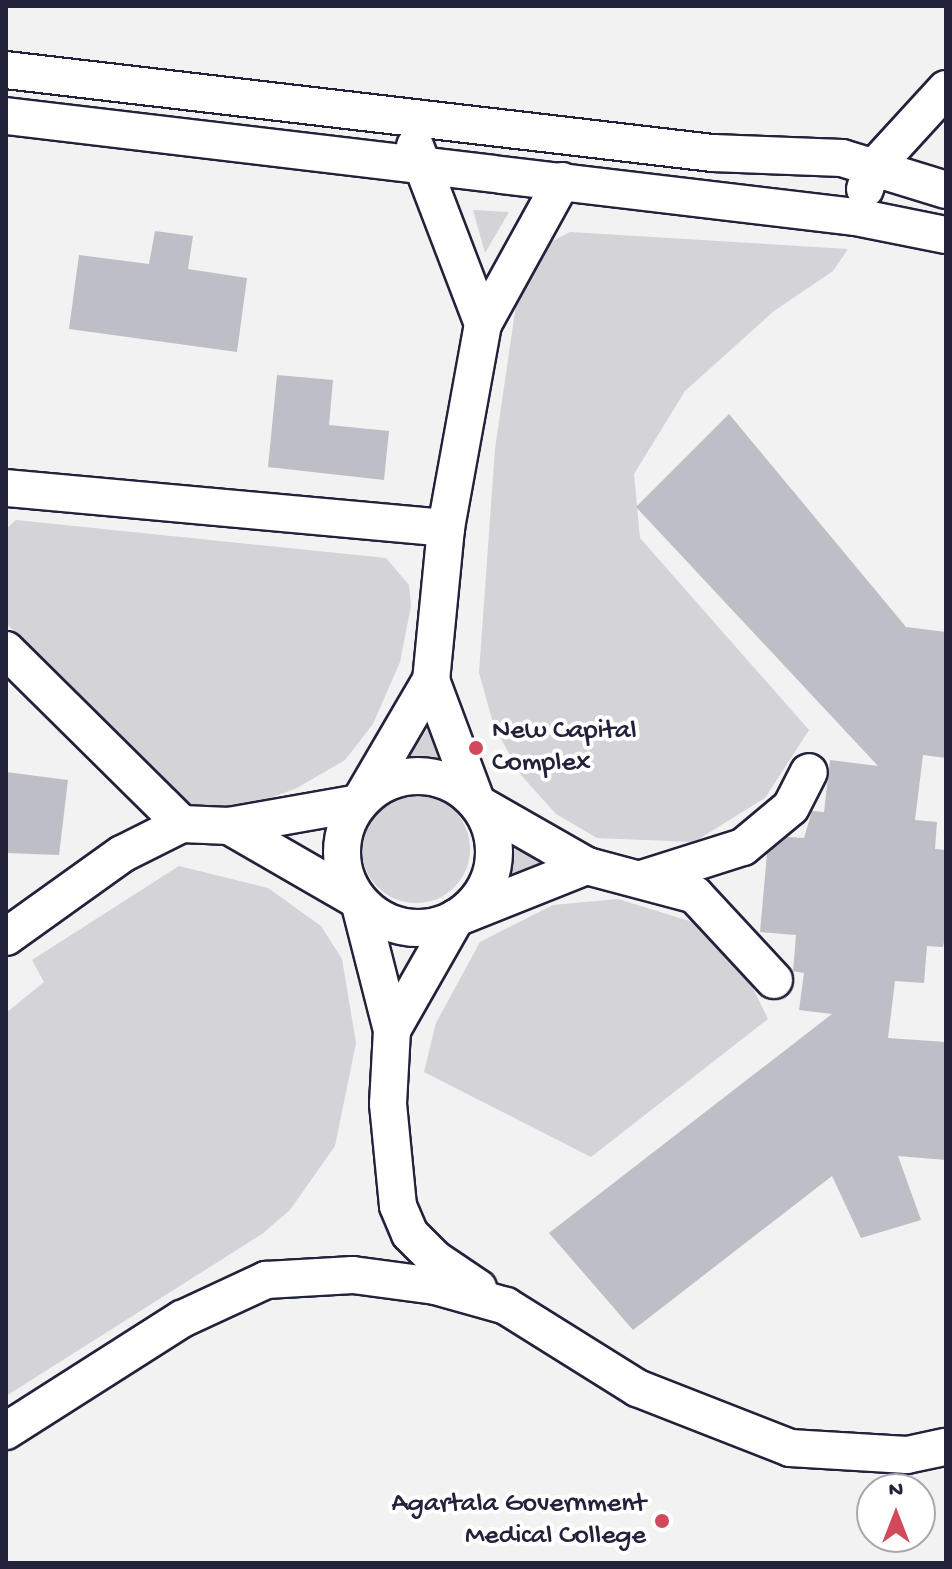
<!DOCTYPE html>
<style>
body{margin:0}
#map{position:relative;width:952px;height:1569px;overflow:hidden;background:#f2f2f3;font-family:"Gochi Hand",sans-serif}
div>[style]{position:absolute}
.green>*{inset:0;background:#d3d3d8}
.round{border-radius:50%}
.building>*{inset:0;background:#bebec6}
.roads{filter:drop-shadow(2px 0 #22223b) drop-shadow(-2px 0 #22223b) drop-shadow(0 2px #22223b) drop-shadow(0 -2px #22223b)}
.minor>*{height:36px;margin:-18px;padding:0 18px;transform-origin:18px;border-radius:18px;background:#fff}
.minor>.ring{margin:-18px;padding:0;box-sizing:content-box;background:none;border:36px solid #fff;border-radius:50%}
.dots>*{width:22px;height:22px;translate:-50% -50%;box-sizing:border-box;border:4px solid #fff;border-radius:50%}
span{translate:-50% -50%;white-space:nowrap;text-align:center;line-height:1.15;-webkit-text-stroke:8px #fff;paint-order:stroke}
.poi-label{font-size:28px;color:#22223b}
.left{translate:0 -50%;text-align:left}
.right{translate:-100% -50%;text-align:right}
.frame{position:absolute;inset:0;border:8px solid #22223b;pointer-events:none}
.north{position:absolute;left:856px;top:1473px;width:80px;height:80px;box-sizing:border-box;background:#fff;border:2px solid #a7a7b1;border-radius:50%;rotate:0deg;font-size:22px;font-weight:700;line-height:32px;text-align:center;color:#22223b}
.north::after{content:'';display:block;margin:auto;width:28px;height:36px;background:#d1495b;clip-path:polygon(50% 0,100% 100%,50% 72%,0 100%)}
</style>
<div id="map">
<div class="green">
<div style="clip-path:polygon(473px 210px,509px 212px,485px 253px)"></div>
<div style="clip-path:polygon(570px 232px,848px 249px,833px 271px,774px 311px,685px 391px,634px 474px,640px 538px,809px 730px,765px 798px,694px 842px,597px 838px,556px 814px,521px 775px,494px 726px,479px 673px,495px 449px,517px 298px,541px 247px)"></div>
<div style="clip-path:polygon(16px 520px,386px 558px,409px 585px,411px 606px,400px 662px,373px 724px,345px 760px,297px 788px,251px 805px,191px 806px,6px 623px,6px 529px)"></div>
<div style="clip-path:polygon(434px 719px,450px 763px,408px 758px)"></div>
<div class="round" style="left:362px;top:795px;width:108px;height:108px"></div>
<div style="clip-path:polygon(516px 844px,554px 865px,506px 882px)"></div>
<div style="clip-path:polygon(179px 866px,268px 888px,321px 926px,342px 959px,356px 1043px,335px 1146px,290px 1210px,262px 1234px,6px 1396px,6px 1013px,44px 982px,32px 960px)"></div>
<div style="clip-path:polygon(618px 899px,699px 924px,741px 964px,768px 1019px,591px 1157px,424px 1072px,436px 1023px,480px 942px,553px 905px)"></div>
</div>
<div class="building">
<div style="clip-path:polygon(155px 231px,193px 236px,188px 269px,247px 278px,237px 352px,69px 329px,79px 255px,149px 264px)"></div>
<div style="clip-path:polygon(277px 375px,333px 380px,329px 425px,389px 431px,384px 480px,268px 467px)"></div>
<div style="clip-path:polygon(729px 414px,906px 627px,946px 632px,946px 758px,923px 755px,915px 820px,937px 822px,935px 849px,946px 850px,946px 932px,943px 947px,927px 946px,924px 983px,895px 981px,888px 1038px,946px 1042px,946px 1160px,898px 1156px,921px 1220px,861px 1238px,832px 1176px,633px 1330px,549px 1233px,832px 1014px,799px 1010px,804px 973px,793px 971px,796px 935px,760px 932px,767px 854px,788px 837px,804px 838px,812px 811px,824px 812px,830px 760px,878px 766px,636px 507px)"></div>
<div style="clip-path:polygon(6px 772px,68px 780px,59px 855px,6px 853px)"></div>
</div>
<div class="roads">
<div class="minor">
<div style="left:6px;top:70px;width:712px;rotate:6.7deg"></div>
<div style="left:713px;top:153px;width:129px;rotate:2.2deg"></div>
<div style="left:842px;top:158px;width:109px;rotate:17.1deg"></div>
<div style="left:6px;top:116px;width:856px;rotate:6.78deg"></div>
<div style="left:856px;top:217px;width:92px;rotate:11.3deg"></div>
<div style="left:415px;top:146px;width:191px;rotate:69.1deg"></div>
<div style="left:562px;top:181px;width:163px;rotate:118.9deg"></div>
<div style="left:483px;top:324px;width:207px;rotate:100.3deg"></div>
<div style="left:446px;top:528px;width:153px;rotate:95.6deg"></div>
<div style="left:431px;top:680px;width:131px;rotate:69.5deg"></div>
<div style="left:477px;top:803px;width:127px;rotate:29.8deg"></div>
<div style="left:865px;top:189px;width:19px;rotate:-72deg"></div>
<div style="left:871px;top:171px;width:111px;rotate:-47.6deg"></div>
<div style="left:6px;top:488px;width:442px;rotate:5.2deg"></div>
<div style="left:6px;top:650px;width:247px;rotate:44.7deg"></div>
<div style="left:182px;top:824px;width:47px;rotate:2.4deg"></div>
<div style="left:229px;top:826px;width:150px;rotate:30deg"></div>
<div style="left:359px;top:901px;width:133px;rotate:75.7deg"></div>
<div style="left:392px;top:1030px;width:74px;rotate:93.1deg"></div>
<div style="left:388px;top:1104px;width:102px;rotate:84.4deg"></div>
<div style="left:398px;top:1206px;width:30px;rotate:67deg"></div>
<div style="left:410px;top:1234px;width:35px;rotate:45deg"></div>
<div style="left:435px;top:1259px;width:52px;rotate:34deg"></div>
<div class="ring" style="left:342px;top:776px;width:116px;height:116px"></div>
<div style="left:229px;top:826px;width:132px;rotate:-10deg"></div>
<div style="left:359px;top:803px;width:143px;rotate:-59.7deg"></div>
<div style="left:645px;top:878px;width:103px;rotate:-17.6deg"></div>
<div style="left:743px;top:847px;width:62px;rotate:-39.8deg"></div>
<div style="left:791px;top:807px;width:39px;rotate:-63deg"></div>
<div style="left:6px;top:937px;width:143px;rotate:-35.6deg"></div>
<div style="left:122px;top:854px;width:67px;rotate:-26.6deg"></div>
<div style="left:392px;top:1030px;width:129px;rotate:-60.3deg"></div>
<div style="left:456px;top:918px;width:141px;rotate:-21.7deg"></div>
<div style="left:587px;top:866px;width:112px;rotate:15deg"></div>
<div style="left:695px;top:895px;width:116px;rotate:47.1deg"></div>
<div style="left:6px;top:1431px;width:209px;rotate:-32.5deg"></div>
<div style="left:182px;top:1319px;width:93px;rotate:-24.9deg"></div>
<div style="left:266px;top:1280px;width:87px;rotate:-3.3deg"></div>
<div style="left:353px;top:1275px;width:83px;rotate:7.6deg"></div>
<div style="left:435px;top:1286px;width:74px;rotate:15.7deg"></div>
<div style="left:506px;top:1306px;width:155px;rotate:32deg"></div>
<div style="left:637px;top:1388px;width:164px;rotate:21.4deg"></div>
<div style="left:790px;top:1448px;width:117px;rotate:3.4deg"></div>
<div style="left:907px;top:1455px;width:40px;rotate:-12deg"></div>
</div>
</div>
<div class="dots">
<div style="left:476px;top:748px;background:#d1495b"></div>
<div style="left:662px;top:1521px;background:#d1495b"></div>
</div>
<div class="poi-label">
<span class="left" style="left:492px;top:748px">New Capital<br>Complex</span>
<span class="right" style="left:646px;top:1521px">Agartala Government<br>Medical College</span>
</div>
<div class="frame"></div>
<div class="north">N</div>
</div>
